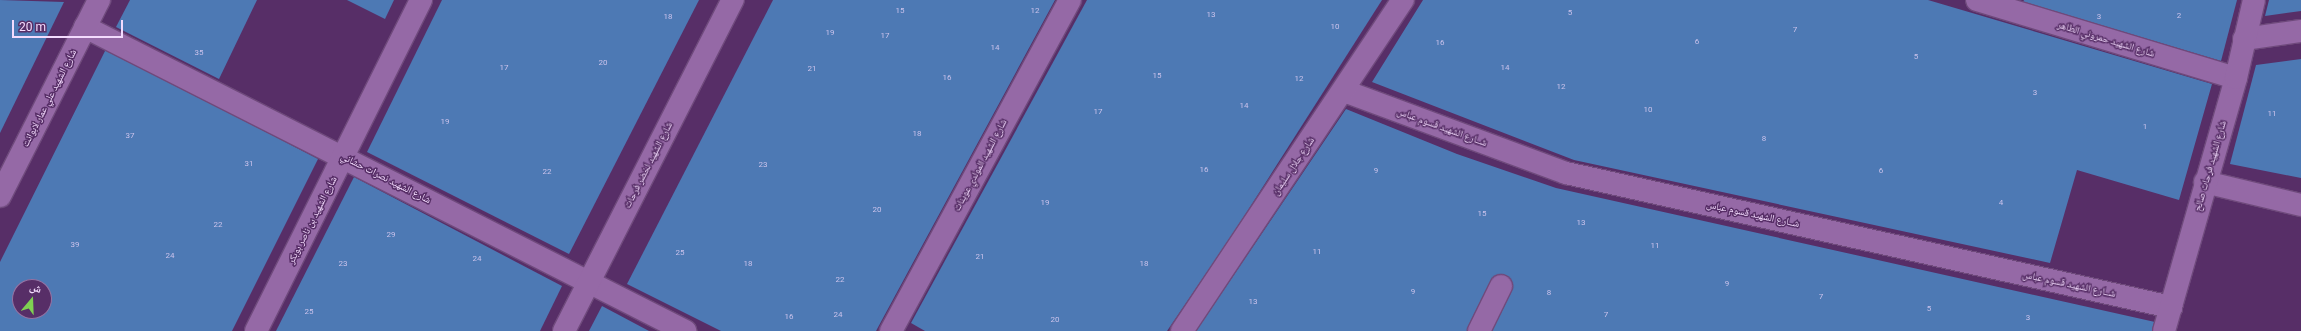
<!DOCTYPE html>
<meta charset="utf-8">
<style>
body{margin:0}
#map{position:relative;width:2301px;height:331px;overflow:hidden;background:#572e67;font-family:Roboto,"Noto Naskh Arabic",sans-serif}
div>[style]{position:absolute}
.building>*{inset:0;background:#4d79b4}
.roads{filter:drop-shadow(1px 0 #6f4a7c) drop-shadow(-1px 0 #6f4a7c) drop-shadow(0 1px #6f4a7c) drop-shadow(0 -1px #6f4a7c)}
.minor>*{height:22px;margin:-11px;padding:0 11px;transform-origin:11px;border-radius:11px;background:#9569a6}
span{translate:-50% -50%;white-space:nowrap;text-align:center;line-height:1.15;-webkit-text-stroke:3px #572e67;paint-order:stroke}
.number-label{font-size:8px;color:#cac2eb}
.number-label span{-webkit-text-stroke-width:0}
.street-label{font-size:10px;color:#f3dbfd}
.north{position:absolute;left:12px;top:279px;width:40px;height:40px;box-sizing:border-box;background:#572e67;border:1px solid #9573a3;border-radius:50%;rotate:19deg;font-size:11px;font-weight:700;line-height:16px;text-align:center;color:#f3dbfd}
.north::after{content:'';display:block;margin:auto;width:14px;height:18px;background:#7fd052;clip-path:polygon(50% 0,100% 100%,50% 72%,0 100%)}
.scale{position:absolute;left:12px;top:20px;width:111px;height:18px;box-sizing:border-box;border:2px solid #f3dbfd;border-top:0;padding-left:5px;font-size:12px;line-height:14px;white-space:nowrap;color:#f3dbfd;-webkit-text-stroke:3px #572e67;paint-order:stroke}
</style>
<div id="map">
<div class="building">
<div style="clip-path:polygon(0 0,64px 2px,0 133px)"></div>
<div style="clip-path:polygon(130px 0,257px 0,219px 79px,116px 27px)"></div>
<div style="clip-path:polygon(347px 0,394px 0,385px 19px)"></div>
<div style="clip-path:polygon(442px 0,699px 0,569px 254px,367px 152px)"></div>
<div style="clip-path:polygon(773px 0,1055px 0,876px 331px,721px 331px,627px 284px)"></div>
<div style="clip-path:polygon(1087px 0,1382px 0,1227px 243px,1167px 331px,925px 331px,911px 323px)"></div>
<div style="clip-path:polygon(1423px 0,1928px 0,2212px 84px,2179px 200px,2077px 170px,2050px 263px,1574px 160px,1372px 82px)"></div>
<div style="clip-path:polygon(2024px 0,2237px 0,2221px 61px,2023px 2px)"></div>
<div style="clip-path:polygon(2269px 0,2301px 0,2301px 11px,2265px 16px)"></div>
<div style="clip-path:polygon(evenodd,106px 49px,318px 159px,232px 331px,0 331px,0 262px,106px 49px,20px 287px,44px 287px,44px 311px,20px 311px,20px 287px)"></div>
<div style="clip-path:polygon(2301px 59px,2301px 178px,2230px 164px,2256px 65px)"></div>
<div style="clip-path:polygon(1346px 109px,1457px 154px,1556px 188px,2155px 322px,2152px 331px,1196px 331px)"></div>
<div style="clip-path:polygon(354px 177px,562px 286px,540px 331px,276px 331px)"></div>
<div style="clip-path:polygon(602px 306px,649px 331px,589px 331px)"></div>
</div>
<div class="roads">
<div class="minor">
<div style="left:1977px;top:0;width:270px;rotate:16.8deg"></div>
<div style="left:85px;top:27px;width:673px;rotate:26.87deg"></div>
<div style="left:2244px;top:39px;width:58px;rotate:-8deg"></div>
<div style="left:1344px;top:91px;width:237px;rotate:20.3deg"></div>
<div style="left:1566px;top:173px;width:620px;rotate:12.49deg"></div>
<div style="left:2205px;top:182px;width:99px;rotate:13.5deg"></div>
<div style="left:0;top:196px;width:220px;rotate:-63.2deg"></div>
<div style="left:256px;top:331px;width:370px;rotate:-63.5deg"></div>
<div style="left:564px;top:331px;width:372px;rotate:-63deg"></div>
<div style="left:891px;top:331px;width:376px;rotate:-61.6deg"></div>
<div style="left:1182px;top:331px;width:398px;rotate:-56.3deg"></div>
<div style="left:1479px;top:331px;width:50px;rotate:-63.9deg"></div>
<div style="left:2164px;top:331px;width:263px;rotate:-74.1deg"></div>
<div style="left:2236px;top:78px;width:80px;rotate:-77deg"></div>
</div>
</div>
<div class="number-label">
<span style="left:900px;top:11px">15</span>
<span style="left:1035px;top:11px">12</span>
<span style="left:1570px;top:13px">5</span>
<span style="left:1211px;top:15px">13</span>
<span style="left:2179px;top:16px">2</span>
<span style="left:668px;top:17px">18</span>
<span style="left:2099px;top:17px">3</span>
<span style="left:1335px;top:27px">10</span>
<span style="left:1795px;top:30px">7</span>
<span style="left:830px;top:33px">19</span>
<span style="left:885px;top:36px">17</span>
<span style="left:1697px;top:42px">6</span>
<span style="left:1440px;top:43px">16</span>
<span style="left:995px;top:48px">14</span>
<span style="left:199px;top:53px">35</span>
<span style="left:1916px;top:57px">5</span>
<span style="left:603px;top:63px">20</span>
<span style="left:504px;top:68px">17</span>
<span style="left:1505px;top:68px">14</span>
<span style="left:812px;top:69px">21</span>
<span style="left:1157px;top:76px">15</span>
<span style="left:947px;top:78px">16</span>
<span style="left:1299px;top:79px">12</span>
<span style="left:1561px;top:87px">12</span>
<span style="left:2035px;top:93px">3</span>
<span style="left:1244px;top:106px">14</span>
<span style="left:1648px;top:110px">10</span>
<span style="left:1098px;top:112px">17</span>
<span style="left:2272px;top:114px">11</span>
<span style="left:445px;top:122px">19</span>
<span style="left:2145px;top:127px">1</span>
<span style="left:917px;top:134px">18</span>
<span style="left:130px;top:136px">37</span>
<span style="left:1764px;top:139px">8</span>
<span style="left:249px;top:164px">31</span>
<span style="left:763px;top:165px">23</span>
<span style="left:1204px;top:170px">16</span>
<span style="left:1376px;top:171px">9</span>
<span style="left:1881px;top:171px">6</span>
<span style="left:547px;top:172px">22</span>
<span style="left:1045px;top:203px">19</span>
<span style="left:2001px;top:203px">4</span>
<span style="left:877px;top:210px">20</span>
<span style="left:1482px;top:214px">15</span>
<span style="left:1581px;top:223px">13</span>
<span style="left:218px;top:225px">22</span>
<span style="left:391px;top:235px">29</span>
<span style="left:75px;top:245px">39</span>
<span style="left:1655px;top:246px">11</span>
<span style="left:1317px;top:252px">11</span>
<span style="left:680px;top:253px">25</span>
<span style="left:170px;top:256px">24</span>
<span style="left:980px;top:257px">21</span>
<span style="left:477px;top:259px">24</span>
<span style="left:343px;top:264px">23</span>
<span style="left:748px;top:264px">18</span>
<span style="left:1144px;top:264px">18</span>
<span style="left:840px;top:280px">22</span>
<span style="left:1727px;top:284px">9</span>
<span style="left:1413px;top:292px">9</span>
<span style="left:1549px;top:293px">8</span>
<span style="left:1821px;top:297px">7</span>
<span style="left:1253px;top:302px">13</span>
<span style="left:1929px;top:309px">5</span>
<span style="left:309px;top:312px">25</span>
<span style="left:838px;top:315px">24</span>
<span style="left:1606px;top:315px">7</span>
<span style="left:789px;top:317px">16</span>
<span style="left:2028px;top:318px">3</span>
<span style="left:1055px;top:320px">20</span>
</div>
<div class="street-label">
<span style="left:2106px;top:39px;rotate:17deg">شارع الشهيد حمروني الطاهر</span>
<span style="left:49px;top:98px;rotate:-63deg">شارع الشهيد علي عمار لابوانت</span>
<span style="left:1442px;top:127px;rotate:20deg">شــارع الشهيد قسوم عباس</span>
<span style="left:648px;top:165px;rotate:-63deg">شارع الشهيد لخضر فرحات</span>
<span style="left:980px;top:165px;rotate:-62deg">شارع الشهيد المولدي عوينات</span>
<span style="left:1293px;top:166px;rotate:-56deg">شارع جلال سليمان</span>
<span style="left:2210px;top:166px;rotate:-74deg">شارع الشهيد فرحات صالح</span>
<span style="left:386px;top:178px;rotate:27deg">شارع الشهيد نصرات حشاني</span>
<span style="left:1753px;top:214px;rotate:12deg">شــارع الشهيد قسوم عباس</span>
<span style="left:312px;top:220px;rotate:-63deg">شارع الشهيد بن ناصر بوبكر</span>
<span style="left:2069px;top:284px;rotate:12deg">شــارع الشهيد قسوم عباس</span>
</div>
<div class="north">ش</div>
<div class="scale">20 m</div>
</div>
